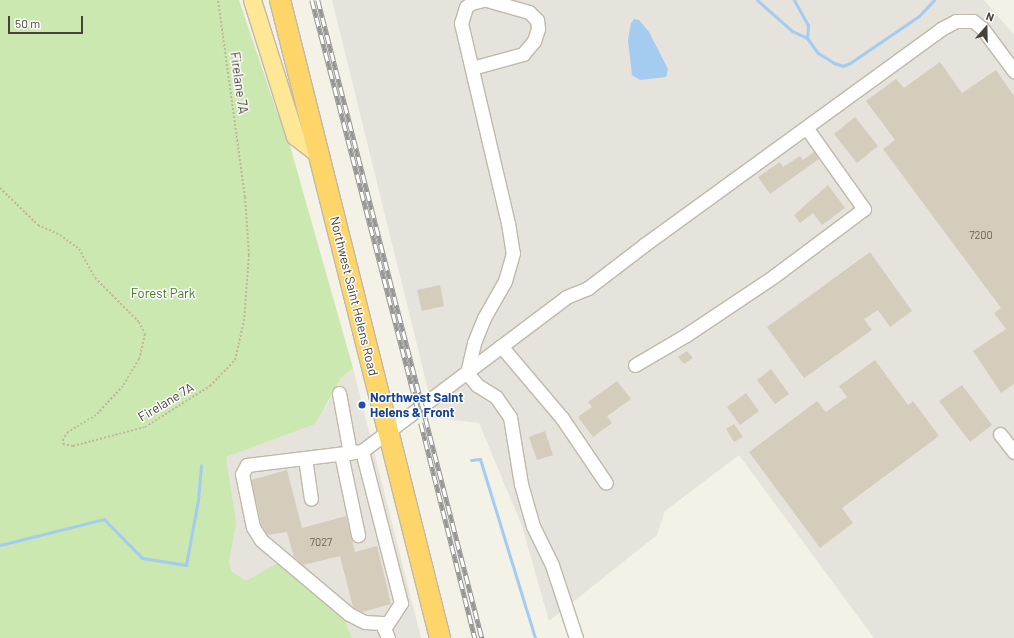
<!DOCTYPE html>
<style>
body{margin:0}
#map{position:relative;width:1014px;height:638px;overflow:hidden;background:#f4f1e7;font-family:Barlow,sans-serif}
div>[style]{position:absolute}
.industrial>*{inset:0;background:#e6e2dc}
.green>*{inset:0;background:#cbe8b0}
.water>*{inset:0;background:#a3ccf0}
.stream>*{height:3px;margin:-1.5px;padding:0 1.5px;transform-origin:1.5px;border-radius:1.5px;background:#a3ccf0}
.building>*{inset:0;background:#d5cdbc}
.path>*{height:2px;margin-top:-1px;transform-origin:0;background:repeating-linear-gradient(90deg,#c1b69b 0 2px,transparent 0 4px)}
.roads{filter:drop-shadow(1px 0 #bfb9aa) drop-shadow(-1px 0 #bfb9aa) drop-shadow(0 1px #bfb9aa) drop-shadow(0 -1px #bfb9aa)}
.minor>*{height:13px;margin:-6.5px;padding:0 6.5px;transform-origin:6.5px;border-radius:6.5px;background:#fff}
.major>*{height:17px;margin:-8.5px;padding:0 8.5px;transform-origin:8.5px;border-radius:8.5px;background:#fee795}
.highway>*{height:20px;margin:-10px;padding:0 10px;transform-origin:10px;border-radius:10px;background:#fed568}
.rail>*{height:4.5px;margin-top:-2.25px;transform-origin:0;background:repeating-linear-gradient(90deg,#fff 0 9px,#969696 0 18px);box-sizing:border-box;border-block:1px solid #969696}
.dots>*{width:11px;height:11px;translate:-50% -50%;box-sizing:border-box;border:2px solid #fff;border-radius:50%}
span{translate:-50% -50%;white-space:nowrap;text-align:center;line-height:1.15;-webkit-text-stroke:3px #fff;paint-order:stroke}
.number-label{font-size:11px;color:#6a6458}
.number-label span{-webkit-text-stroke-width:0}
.street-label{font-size:13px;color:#474136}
.park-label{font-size:13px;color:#427929}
.transit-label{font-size:13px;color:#164399;font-weight:700}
.left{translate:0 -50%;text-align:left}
.north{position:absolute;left:966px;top:8px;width:40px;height:40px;-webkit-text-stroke:3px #fff;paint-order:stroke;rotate:20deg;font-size:11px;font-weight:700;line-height:16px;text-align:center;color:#474136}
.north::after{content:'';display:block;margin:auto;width:14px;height:18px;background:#474136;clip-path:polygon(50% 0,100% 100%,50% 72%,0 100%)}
.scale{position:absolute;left:8px;top:16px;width:75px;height:18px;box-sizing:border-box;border:2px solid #474136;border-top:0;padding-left:5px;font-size:12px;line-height:14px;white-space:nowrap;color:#474136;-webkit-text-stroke:3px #fff;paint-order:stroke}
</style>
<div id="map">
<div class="industrial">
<div style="clip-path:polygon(332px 0,984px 0,1014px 35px,1014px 638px,874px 638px,739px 455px,665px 511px,657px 535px,549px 621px,522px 526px,479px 423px,435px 418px)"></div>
<div style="clip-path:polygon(353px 368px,421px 638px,315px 638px,287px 607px,230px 571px,208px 450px,325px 408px,341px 378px)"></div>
</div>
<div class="green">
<div style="clip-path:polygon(0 0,239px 0,278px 115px,281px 114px,353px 368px,341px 378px,315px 424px,226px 457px,236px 523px,229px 562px,231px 571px,246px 581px,278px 563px,343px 617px,352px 638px,0 638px)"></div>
</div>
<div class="water">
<div style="clip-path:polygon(634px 19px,639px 20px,649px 32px,668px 69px,666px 77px,640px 80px,632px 75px,628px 40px,631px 23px)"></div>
</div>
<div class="stream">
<div style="left:757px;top:0;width:47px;rotate:41.5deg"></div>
<div style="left:792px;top:31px;width:17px;rotate:25deg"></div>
<div style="left:807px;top:38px;width:19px;rotate:54deg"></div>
<div style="left:818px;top:53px;width:19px;rotate:32deg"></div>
<div style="left:834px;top:63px;width:9px;rotate:18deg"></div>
<div style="left:843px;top:66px;width:8px;rotate:-23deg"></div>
<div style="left:850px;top:63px;width:83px;rotate:-34.3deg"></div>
<div style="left:919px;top:16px;width:22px;rotate:-47deg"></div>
<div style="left:794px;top:0;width:29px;rotate:61deg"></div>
<div style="left:808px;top:25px;width:13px;rotate:94deg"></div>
<div style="left:471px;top:460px;width:9px;rotate:-6deg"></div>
<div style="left:480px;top:459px;width:187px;rotate:72.9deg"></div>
<div style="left:0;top:545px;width:107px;rotate:-14deg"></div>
<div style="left:104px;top:519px;width:54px;rotate:45.7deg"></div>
<div style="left:142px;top:558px;width:45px;rotate:9deg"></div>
<div style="left:186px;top:565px;width:66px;rotate:-79.5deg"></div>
<div style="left:198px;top:500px;width:35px;rotate:-85deg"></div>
</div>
<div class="building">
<div style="clip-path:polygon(940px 62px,962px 93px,996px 70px,1014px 96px,1014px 384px,1001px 393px,973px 351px,1006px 329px,994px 313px,1001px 308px,883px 149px,895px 140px,866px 101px,896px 79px,904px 88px)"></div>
<div style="clip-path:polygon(855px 117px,878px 146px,857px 163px,834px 134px)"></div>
<div style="clip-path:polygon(814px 152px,819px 159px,770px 194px,758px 177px,780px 162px,783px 167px,800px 156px,803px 160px)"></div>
<div style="clip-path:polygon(828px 185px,845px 208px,822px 225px,813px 213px,800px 223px,794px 215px)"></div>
<div style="clip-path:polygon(870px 252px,912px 311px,890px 327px,878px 310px,864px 319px,872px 330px,804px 378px,767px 327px)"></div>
<div style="clip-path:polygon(440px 285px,444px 306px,422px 311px,417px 290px)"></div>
<div style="clip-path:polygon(687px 351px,693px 358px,684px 364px,678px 357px)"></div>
<div style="clip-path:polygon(875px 360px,908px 405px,913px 401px,939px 436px,842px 508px,853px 523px,820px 548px,749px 452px,817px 401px,826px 412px,847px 397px,839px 386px)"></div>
<div style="clip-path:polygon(771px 369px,789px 394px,775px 404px,757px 380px)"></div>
<div style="clip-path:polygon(617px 381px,631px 399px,607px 416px,612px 423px,593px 437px,578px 417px,592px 407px,588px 402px)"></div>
<div style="clip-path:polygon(962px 385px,992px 425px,970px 442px,939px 401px)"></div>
<div style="clip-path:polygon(746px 393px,759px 411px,740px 425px,727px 407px)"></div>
<div style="clip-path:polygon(734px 424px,743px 437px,734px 442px,726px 429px)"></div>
<div style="clip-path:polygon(545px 431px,553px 455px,537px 460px,529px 437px)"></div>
<div style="clip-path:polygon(287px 470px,302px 528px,346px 516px,355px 552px,377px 546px,391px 604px,362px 612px,353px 607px,340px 556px,303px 565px,294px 557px,287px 532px,267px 535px,261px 524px,251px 480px)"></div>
</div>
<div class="path">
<div style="left:0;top:188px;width:53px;rotate:44.2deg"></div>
<div style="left:38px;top:225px;width:24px;rotate:24deg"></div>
<div style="left:60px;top:235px;width:24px;rotate:36deg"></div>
<div style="left:79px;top:249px;width:33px;rotate:61deg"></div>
<div style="left:95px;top:278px;width:62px;rotate:45deg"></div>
<div style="left:139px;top:322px;width:13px;rotate:63deg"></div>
<div style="left:145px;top:334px;width:26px;rotate:103deg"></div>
<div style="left:139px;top:359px;width:31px;rotate:121deg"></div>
<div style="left:123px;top:386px;width:40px;rotate:133deg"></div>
<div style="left:96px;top:415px;width:33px;rotate:149deg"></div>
<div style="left:68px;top:432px;width:9px;rotate:126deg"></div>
<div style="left:63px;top:439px;width:5px;rotate:90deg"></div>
<div style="left:63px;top:444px;width:10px;rotate:11deg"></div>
<div style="left:73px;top:446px;width:74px;rotate:-14.8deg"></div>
<div style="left:145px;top:427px;width:77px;rotate:-32.2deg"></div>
<div style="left:210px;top:386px;width:36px;rotate:-46deg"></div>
<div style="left:235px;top:360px;width:40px;rotate:-77deg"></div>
<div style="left:244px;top:321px;width:66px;rotate:-85.7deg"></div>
<div style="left:249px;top:255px;width:58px;rotate:-93.9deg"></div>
<div style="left:245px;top:197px;width:199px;rotate:-97.8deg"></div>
</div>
<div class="roads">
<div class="minor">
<div style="left:483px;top:0;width:12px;rotate:166deg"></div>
<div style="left:471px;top:3px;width:6px;rotate:141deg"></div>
<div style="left:466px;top:7px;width:17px;rotate:107deg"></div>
<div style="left:461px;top:23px;width:205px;rotate:76.8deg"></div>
<div style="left:508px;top:223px;width:30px;rotate:81deg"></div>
<div style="left:513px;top:253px;width:29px;rotate:106deg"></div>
<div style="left:505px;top:281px;width:43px;rotate:119.6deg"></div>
<div style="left:484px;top:318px;width:27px;rotate:112deg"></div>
<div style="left:474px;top:343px;width:31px;rotate:103deg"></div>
<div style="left:467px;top:373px;width:16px;rotate:50deg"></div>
<div style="left:477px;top:385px;width:22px;rotate:32deg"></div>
<div style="left:496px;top:397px;width:24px;rotate:55deg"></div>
<div style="left:510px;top:417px;width:68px;rotate:80.7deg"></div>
<div style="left:521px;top:484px;width:44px;rotate:74.1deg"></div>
<div style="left:533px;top:526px;width:43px;rotate:64deg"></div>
<div style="left:552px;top:565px;width:77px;rotate:71.8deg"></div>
<div style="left:472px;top:68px;width:53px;rotate:-15.4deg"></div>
<div style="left:523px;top:54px;width:17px;rotate:-50deg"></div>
<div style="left:534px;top:41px;width:13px;rotate:-72deg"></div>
<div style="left:538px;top:29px;width:9px;rotate:-96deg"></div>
<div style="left:537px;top:20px;width:11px;rotate:-135deg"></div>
<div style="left:529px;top:12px;width:44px;rotate:-164.1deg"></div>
<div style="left:501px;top:346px;width:94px;rotate:49.7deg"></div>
<div style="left:562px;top:418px;width:78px;rotate:55.9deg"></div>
<div style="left:635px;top:365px;width:59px;rotate:-30.5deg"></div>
<div style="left:686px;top:335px;width:106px;rotate:-33.8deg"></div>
<div style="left:774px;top:276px;width:112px;rotate:-36.7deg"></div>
<div style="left:864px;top:209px;width:100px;rotate:-125.3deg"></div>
<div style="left:339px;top:393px;width:61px;rotate:79.6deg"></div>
<div style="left:1000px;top:434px;width:23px;rotate:52deg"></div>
<div style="left:362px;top:451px;width:116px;rotate:173.1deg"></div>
<div style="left:247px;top:465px;width:10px;rotate:119deg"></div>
<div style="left:242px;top:474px;width:54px;rotate:78.3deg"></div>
<div style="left:253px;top:527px;width:15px;rotate:58deg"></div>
<div style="left:261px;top:540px;width:115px;rotate:40.1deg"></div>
<div style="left:349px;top:614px;width:18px;rotate:27deg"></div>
<div style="left:365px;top:622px;width:17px;rotate:3deg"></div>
<div style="left:382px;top:623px;width:16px;rotate:68deg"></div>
<div style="left:341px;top:454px;width:83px;rotate:78.1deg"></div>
<div style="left:305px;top:458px;width:41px;rotate:81.7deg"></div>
<div style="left:384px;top:629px;width:31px;rotate:-57deg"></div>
<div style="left:401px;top:603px;width:157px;rotate:-104.4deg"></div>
<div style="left:362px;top:451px;width:256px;rotate:-37deg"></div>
<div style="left:566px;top:297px;width:24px;rotate:-22deg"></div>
<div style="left:588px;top:288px;width:71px;rotate:-37.5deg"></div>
<div style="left:644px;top:245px;width:367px;rotate:-36deg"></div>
<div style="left:941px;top:29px;width:17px;rotate:-28deg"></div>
<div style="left:956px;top:21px;width:17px"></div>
<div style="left:973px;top:21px;width:11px;rotate:38deg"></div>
<div style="left:982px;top:28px;width:54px;rotate:53.3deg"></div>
</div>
<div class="major">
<div style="left:252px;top:0;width:143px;rotate:72.5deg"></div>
<div style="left:295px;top:136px;width:29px;rotate:38deg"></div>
</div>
<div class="highway">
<div style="left:280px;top:0;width:658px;rotate:75.92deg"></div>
</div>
</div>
<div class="rail">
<div style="left:312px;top:0;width:423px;rotate:75.5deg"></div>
<div style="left:318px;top:0;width:659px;rotate:75.58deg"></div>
<div style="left:421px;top:423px;width:222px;rotate:75.9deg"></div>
</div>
<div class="dots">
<div style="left:362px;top:405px;background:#1a4fb4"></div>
</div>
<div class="number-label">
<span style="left:981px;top:235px">7200</span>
<span style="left:321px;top:542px">7027</span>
</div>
<div class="street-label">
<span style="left:239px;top:83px;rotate:82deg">Firelane 7A</span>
<span style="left:354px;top:296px;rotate:76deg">Northwest Saint Helens Road</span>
<span style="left:166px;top:402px;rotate:-31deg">Firelane 7A</span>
</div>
<div class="park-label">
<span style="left:163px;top:293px">Forest Park</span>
</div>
<div class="transit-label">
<span class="left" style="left:370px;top:405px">Northwest Saint<br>Helens &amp; Front</span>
</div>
<div class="north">N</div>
<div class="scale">50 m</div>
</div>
